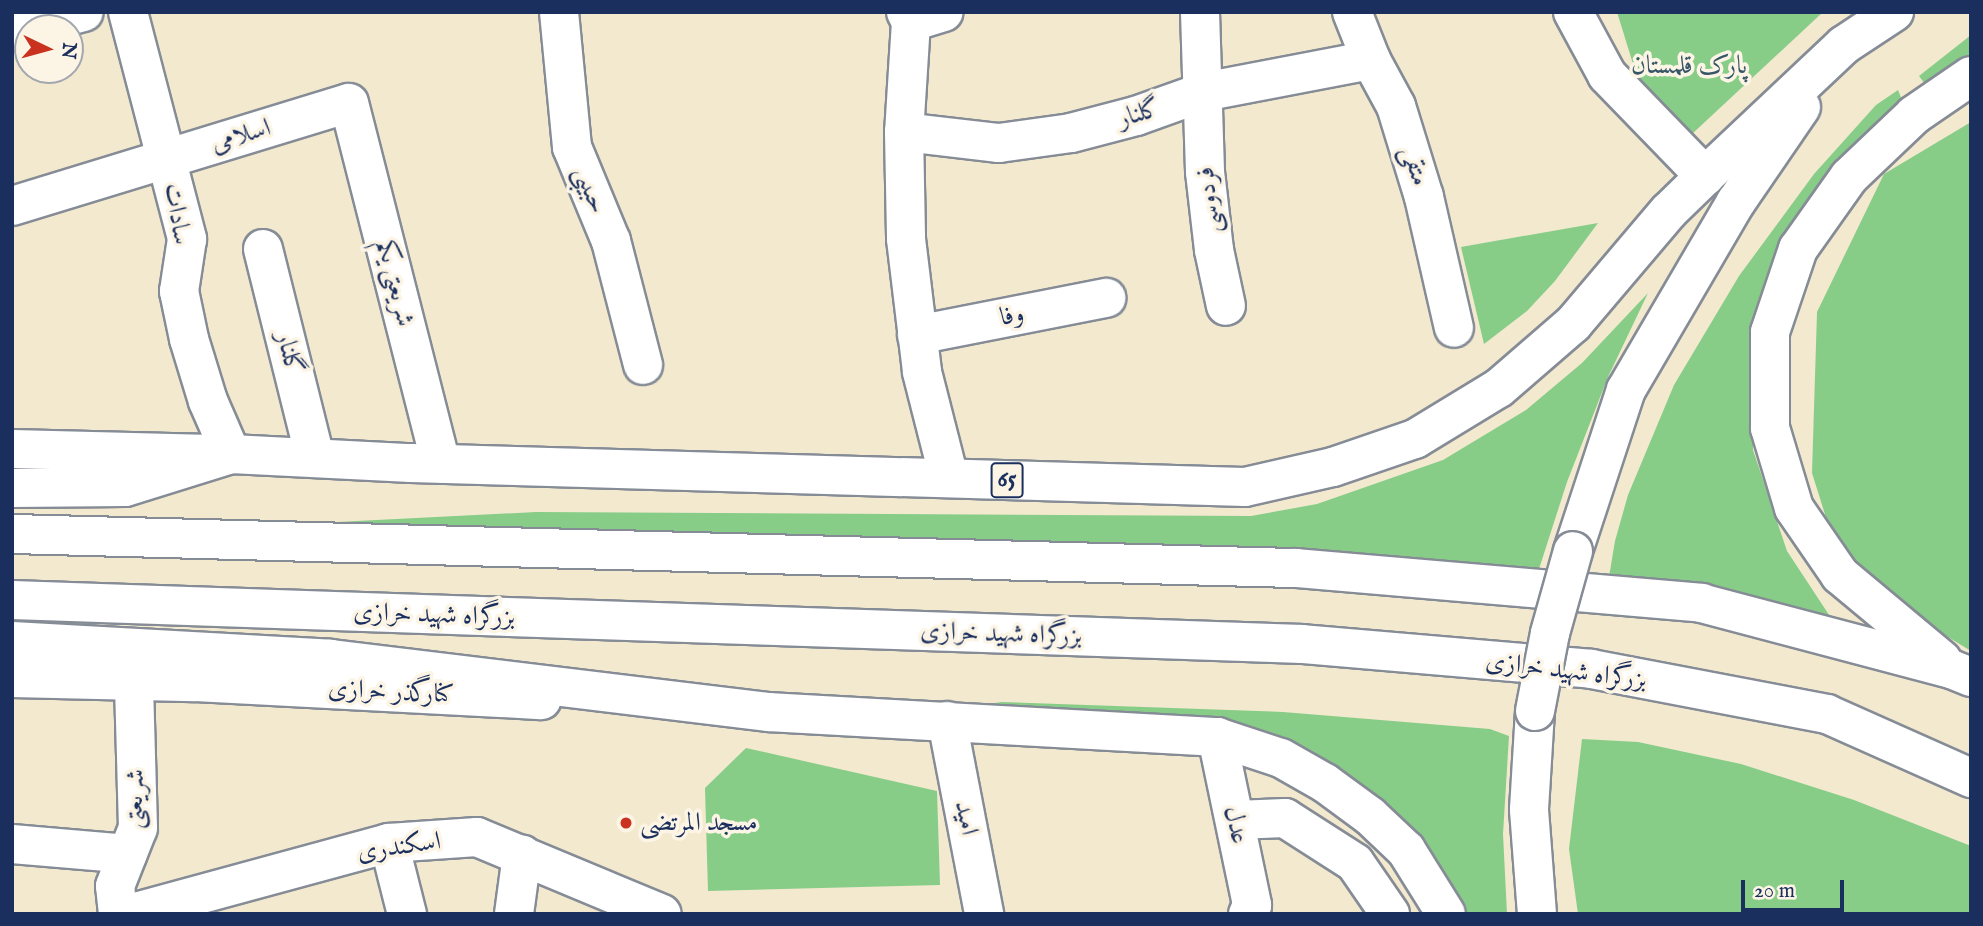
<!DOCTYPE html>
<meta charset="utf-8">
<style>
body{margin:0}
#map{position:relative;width:1983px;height:926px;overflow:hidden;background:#f2e9cf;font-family:"IM FELL English",Amiri,serif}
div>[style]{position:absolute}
.green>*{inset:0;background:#87cd87}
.roads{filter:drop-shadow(2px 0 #868c96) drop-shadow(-2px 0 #868c96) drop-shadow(0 2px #868c96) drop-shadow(0 -2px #868c96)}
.minor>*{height:38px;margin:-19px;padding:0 19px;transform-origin:19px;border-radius:19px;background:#fff}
.primary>*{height:38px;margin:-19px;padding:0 19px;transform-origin:19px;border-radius:19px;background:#fff}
.trunk>*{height:38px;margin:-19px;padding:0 19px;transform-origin:19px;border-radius:19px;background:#fff}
.bridges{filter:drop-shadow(2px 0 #868c96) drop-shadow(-2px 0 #868c96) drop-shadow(0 2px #868c96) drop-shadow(0 -2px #868c96)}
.trunk-bridge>*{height:38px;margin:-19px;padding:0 19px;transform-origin:19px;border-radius:19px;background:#fff}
.dots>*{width:19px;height:19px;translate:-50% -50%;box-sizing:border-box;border:4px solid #fcf5e5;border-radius:50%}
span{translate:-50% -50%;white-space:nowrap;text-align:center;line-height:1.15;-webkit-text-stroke:7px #fcf5e5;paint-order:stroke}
.shield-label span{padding:2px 5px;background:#fcf5e5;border:2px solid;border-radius:5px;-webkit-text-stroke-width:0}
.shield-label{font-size:24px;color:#1b2f5e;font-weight:700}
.park-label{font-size:26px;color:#365668}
.street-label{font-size:26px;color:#1b2f5e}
.poi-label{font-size:26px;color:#1b2f5e}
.left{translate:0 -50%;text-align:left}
.frame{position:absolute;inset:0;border:14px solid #1b2f5e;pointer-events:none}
.north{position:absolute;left:14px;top:14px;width:70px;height:70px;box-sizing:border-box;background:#fcf5e5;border:2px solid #a2a6af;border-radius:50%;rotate:95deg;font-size:19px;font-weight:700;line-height:28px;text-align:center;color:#1b2f5e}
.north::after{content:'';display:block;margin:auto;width:24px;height:32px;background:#c8321e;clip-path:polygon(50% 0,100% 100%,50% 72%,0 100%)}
.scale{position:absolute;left:1741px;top:880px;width:103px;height:32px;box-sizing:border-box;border:4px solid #1b2f5e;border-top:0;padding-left:9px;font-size:21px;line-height:24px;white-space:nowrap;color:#1b2f5e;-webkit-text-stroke:5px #fcf5e5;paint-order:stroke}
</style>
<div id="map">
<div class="green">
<div style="clip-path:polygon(1617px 12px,1823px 12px,1663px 161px)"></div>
<div style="clip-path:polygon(1971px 35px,1971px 69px,1928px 88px,1919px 76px)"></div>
<div style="clip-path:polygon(1898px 90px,1902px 100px,1858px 145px,1755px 378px,1753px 450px,1787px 551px,1835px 624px,1608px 583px,1615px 541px,1628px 495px,1674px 385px,1739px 276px,1814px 174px,1876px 105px)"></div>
<div style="clip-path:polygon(1971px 122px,1971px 651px,1884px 598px,1829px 527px,1812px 473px,1817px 312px,1884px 174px)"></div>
<div style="clip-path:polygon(1598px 223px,1555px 281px,1527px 311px,1484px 344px,1461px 247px)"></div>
<div style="clip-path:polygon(1648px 293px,1608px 377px,1567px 482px,1539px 569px,1306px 552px,258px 526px,536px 512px,1251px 516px,1317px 504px,1443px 460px,1526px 410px,1582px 363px)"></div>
<div style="clip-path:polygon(1002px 702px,1283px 712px,1490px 729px,1509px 736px,1503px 834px,1507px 914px,1466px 914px,1427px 844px,1382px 802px,1342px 776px,954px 709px)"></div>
<div style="clip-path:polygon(1582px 739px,1638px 742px,1741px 764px,1854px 800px,1971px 846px,1971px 914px,1578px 914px,1569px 849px)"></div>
<div style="clip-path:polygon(746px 748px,937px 791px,940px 885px,708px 891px,705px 788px)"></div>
</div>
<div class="roads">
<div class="minor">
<div style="left:128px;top:12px;width:235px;rotate:75.4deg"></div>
<div style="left:187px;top:239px;width:53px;rotate:98.7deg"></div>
<div style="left:179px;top:291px;width:49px;rotate:78.2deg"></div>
<div style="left:189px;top:339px;width:65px;rotate:73deg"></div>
<div style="left:208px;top:401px;width:58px;rotate:66.5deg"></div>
<div style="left:559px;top:12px;width:136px;rotate:84.5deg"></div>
<div style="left:572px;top:147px;width:102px;rotate:67.5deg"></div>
<div style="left:611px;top:241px;width:128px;rotate:75.5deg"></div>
<div style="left:906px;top:12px;width:11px;rotate:63deg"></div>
<div style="left:911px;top:22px;width:110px;rotate:93.6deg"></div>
<div style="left:904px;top:132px;width:107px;rotate:88.9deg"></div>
<div style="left:906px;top:239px;width:134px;rotate:83.1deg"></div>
<div style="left:922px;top:372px;width:109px;rotate:75.7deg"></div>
<div style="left:1200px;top:12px;width:160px;rotate:88.2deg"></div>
<div style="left:1205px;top:172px;width:79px;rotate:83.4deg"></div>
<div style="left:1214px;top:250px;width:57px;rotate:77.9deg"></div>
<div style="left:1352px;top:12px;width:52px;rotate:68.4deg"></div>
<div style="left:1371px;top:60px;width:52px;rotate:61.5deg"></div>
<div style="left:1396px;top:106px;width:95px;rotate:72.9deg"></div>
<div style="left:1424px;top:197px;width:134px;rotate:77.1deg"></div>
<div style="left:1573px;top:12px;width:72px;rotate:61.6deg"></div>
<div style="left:1607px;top:75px;width:141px;rotate:45.9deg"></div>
<div style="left:911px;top:22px;width:34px;rotate:-17deg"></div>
<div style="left:12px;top:31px;width:74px;rotate:-14.8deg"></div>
<div style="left:904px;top:132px;width:96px;rotate:6.6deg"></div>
<div style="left:999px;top:143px;width:73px;rotate:-7.9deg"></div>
<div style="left:1071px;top:133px;width:67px;rotate:-14.7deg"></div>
<div style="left:1136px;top:116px;width:71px;rotate:-19.7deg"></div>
<div style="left:1203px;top:92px;width:171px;rotate:-10.8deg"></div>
<div style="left:12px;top:206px;width:352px;rotate:-17deg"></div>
<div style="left:349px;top:103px;width:372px;rotate:75.7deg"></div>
<div style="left:263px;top:249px;width:215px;rotate:76deg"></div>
<div style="left:917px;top:335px;width:193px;rotate:-11.1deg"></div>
<div style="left:947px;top:721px;width:197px;rotate:79.1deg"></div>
<div style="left:1217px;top:737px;width:172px;rotate:78.2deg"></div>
<div style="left:1252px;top:905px;width:10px;rotate:114deg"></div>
<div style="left:1236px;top:820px;width:49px;rotate:-2.3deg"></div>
<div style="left:1285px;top:818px;width:83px;rotate:32.7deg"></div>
<div style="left:1355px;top:863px;width:62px;rotate:55.5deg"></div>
<div style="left:389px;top:843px;width:73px;rotate:75.8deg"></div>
<div style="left:12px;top:844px;width:116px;rotate:4.9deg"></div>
<div style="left:118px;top:914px;width:28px;rotate:-96deg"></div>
<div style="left:115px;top:886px;width:62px;rotate:-68.4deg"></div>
<div style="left:138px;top:828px;width:147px;rotate:-91.6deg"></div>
<div style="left:128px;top:914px;width:270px;rotate:-15.2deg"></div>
<div style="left:389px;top:843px;width:88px;rotate:-3.9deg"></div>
<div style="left:477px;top:837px;width:200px;rotate:22.6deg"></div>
<div style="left:514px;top:914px;width:60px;rotate:-82.3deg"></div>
</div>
<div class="primary">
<div style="left:12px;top:449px;width:210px;rotate:1.4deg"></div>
<div style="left:12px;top:678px;width:183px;rotate:1.3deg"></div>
<div style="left:195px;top:682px;width:347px;rotate:3deg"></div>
</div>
<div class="trunk">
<div style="left:12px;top:488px;width:113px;rotate:-0.5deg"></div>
<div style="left:125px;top:487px;width:111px;rotate:-17.3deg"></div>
<div style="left:231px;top:454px;width:180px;rotate:2.9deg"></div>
<div style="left:411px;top:463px;width:834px;rotate:1.65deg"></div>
<div style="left:1245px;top:487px;width:90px;rotate:-12.8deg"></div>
<div style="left:1333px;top:467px;width:87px;rotate:-18.9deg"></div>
<div style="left:1415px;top:439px;width:98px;rotate:-31.3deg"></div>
<div style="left:1499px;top:388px;width:98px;rotate:-40.9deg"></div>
<div style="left:1573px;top:324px;width:148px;rotate:-49.7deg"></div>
<div style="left:1669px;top:211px;width:50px;rotate:-44.2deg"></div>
<div style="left:1705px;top:176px;width:191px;rotate:-43.3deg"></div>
<div style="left:1844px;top:45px;width:60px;rotate:-33.4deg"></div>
<div style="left:12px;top:534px;width:1284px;rotate:1.52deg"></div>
<div style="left:1296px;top:568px;width:407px;rotate:4.9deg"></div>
<div style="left:1701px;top:603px;width:259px;rotate:14.8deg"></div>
<div style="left:1951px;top:669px;width:22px;rotate:22deg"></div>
<div style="left:1573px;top:551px;width:169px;rotate:-71.8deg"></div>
<div style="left:1626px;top:390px;width:218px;rotate:-59.7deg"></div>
<div style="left:1736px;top:202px;width:115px;rotate:-55.6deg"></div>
<div style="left:12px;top:600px;width:1291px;rotate:1.95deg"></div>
<div style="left:1302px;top:644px;width:290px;rotate:4.9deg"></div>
<div style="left:1591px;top:669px;width:240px;rotate:10.8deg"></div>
<div style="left:1827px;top:714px;width:158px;rotate:24deg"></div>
<div style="left:12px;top:641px;width:319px;rotate:3.2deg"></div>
<div style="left:330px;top:659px;width:442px;rotate:6.9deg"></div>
<div style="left:769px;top:712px;width:449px;rotate:3.2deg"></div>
<div style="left:1217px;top:737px;width:67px;rotate:18.2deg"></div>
<div style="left:1281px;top:758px;width:51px;rotate:29.6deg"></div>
<div style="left:1325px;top:783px;width:56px;rotate:36.3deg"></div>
<div style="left:1370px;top:816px;width:50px;rotate:43.4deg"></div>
<div style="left:1406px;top:850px;width:75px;rotate:58deg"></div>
<div style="left:1942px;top:660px;width:133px;rotate:-140.2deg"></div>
<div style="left:1840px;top:575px;width:81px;rotate:-124.5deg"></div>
<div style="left:1794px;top:508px;width:84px;rotate:-106.7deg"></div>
<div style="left:1770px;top:428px;width:96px;rotate:-90deg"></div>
<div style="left:1770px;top:332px;width:88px;rotate:-71.4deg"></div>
<div style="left:1798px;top:249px;width:88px;rotate:-54.7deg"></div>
<div style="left:1849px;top:177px;width:90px;rotate:-43.6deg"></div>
<div style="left:1914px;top:115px;width:69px;rotate:-34.4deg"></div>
<div style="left:1535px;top:711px;width:99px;rotate:93.5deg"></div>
<div style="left:1529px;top:810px;width:104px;rotate:85.6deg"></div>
</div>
</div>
<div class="bridges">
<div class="trunk-bridge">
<div style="left:1535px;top:711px;width:79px;rotate:-79.1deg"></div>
<div style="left:1550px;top:633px;width:85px;rotate:-74.3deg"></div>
</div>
</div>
<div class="dots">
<div style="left:626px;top:823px;background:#c8321e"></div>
</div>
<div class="shield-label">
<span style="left:1007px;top:480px">65</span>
</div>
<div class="park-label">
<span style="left:1689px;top:66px">پارک قلمستان</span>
</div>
<div class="street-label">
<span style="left:1139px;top:114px;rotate:-17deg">گلنار</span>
<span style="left:241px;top:136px;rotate:-17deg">اسلامی</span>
<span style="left:1415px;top:166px;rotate:73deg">متقی</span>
<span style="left:590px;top:190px;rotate:68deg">حبیبی</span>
<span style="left:1209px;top:200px;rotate:-96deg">فردوسی</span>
<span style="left:177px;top:214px;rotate:81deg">سادات</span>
<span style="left:395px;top:283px;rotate:76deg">شریعتی یکم</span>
<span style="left:1012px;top:316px;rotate:-11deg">وفا</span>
<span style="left:289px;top:353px;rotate:76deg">گلنار</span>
<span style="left:434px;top:615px;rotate:2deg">بزرگراه شهید خرازی</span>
<span style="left:1001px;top:634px;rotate:2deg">بزرگراه شهید خرازی</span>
<span style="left:1566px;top:671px;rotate:7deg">بزرگراه شهید خرازی</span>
<span style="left:391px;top:692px;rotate:3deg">کنارگذر خرازی</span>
<span style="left:135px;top:799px;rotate:-88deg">شریعتی</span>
<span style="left:966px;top:818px;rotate:79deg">امید</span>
<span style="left:1236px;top:825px;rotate:78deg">عدل</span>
<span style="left:399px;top:847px;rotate:-8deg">اسکندری</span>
</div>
<div class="poi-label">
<span class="left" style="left:640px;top:823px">مسجد المرتضی</span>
</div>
<div class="frame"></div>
<div class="north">N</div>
<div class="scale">20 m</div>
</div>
